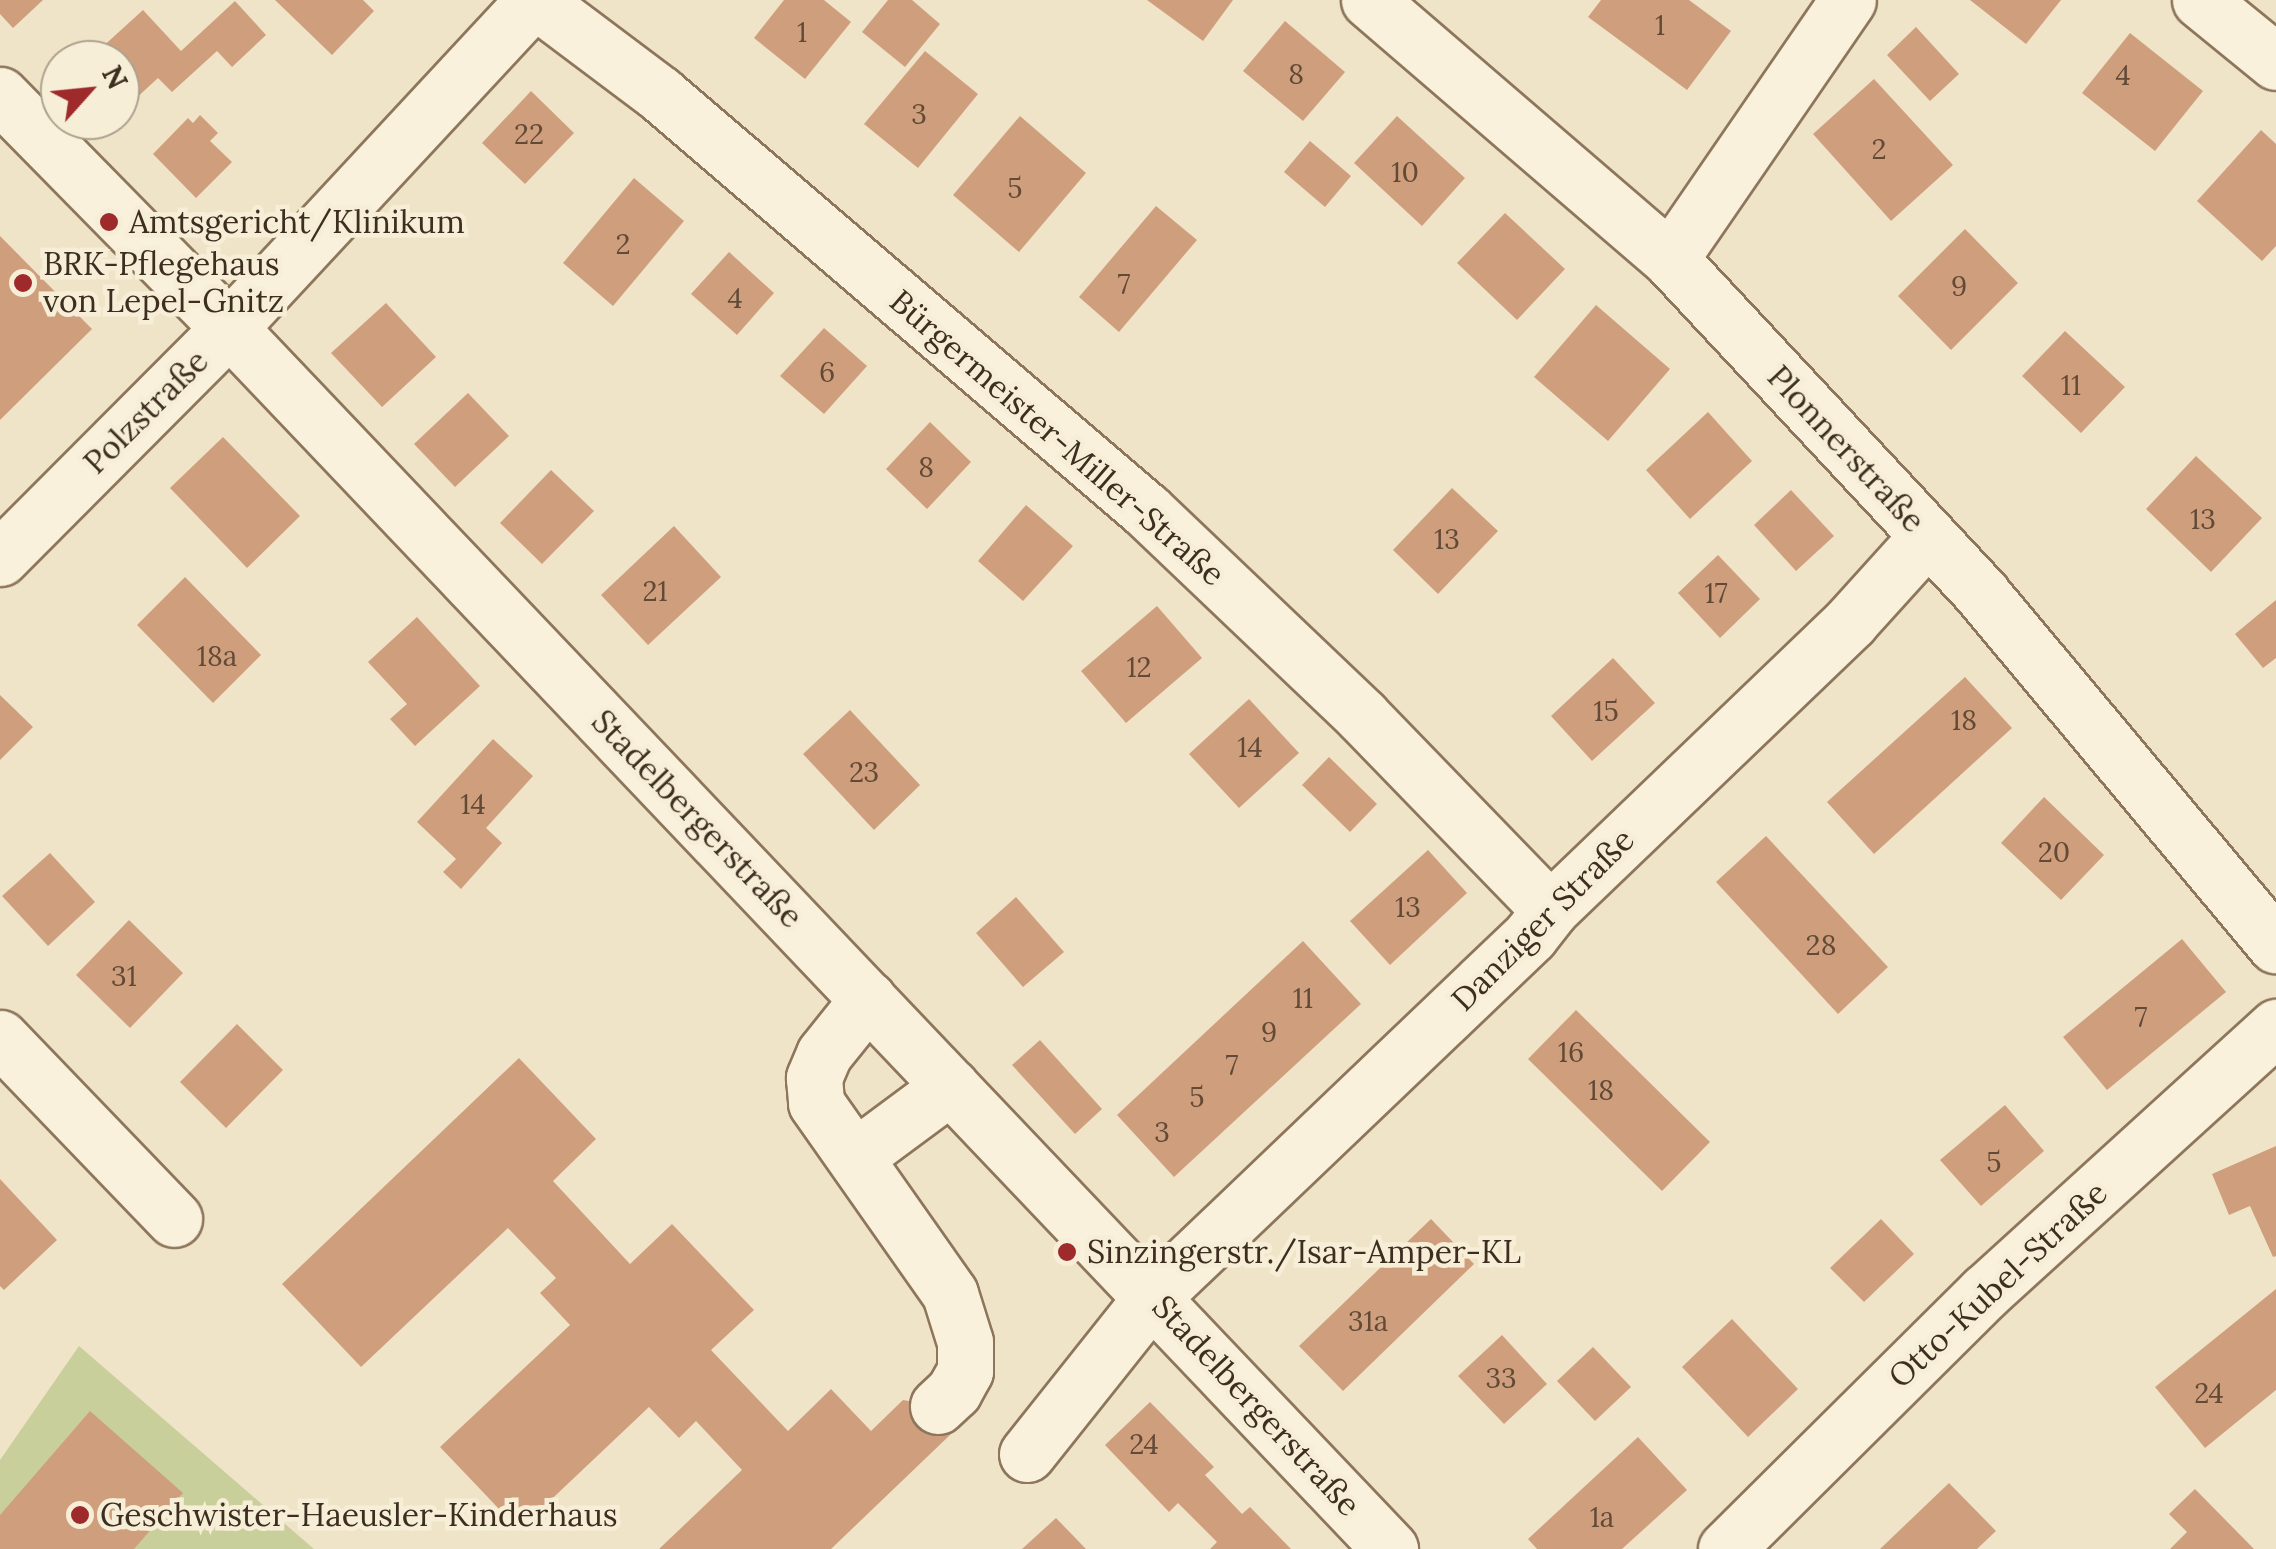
<!DOCTYPE html>
<meta charset="utf-8">
<style>
body{margin:0}
#map{position:relative;width:2276px;height:1549px;overflow:hidden;background:#f0e4c8;font-family:Lora,serif}
div>[style]{position:absolute}
.green>*{inset:0;background:#c9cf9b}
.building>*{inset:0;background:#cf9f7d}
.roads{filter:drop-shadow(2px 0 #8d765c) drop-shadow(-2px 0 #8d765c) drop-shadow(0 2px #8d765c) drop-shadow(0 -2px #8d765c)}
.minor>*{height:55px;margin:-27.5px;padding:0 27.5px;transform-origin:27.5px;border-radius:27.5px;background:#faf1dc}
.dots>*{width:28px;height:28px;translate:-50% -50%;box-sizing:border-box;border:5px solid #f7eed8;border-radius:50%}
span{translate:-50% -50%;white-space:nowrap;text-align:center;line-height:1.15;-webkit-text-stroke:9px #f7eed8;paint-order:stroke}
.number-label{font-size:28px;color:#624a37}
.number-label span{-webkit-text-stroke-width:0}
.poi-label{font-size:32px;color:#3d2e20}
.left{translate:0 -50%;text-align:left}
.street-label{font-size:32px;color:#3d2e20}
.north{position:absolute;left:40px;top:40px;width:100px;height:100px;box-sizing:border-box;background:#f7eed8;border:2px solid #ada18e;border-radius:50%;rotate:63deg;font-size:28px;font-weight:700;line-height:40px;text-align:center;color:#3d2e20}
.north::after{content:'';display:block;margin:auto;width:35px;height:45px;background:#9e2a2b;clip-path:polygon(50% 0,100% 100%,50% 72%,0 100%)}
</style>
<div id="map">
<div class="green">
<div style="clip-path:polygon(79px 1346px,314px 1549px,0 1549px,0 1460px)"></div>
</div>
<div class="building">
<div style="clip-path:polygon(0 0,43px 0,13px 28px,0 14px)"></div>
<div style="clip-path:polygon(275px 0,363px 0,374px 11px,332px 55px)"></div>
<div style="clip-path:polygon(784px 0,824px 0,851px 22px,805px 79px,754px 38px)"></div>
<div style="clip-path:polygon(888px 0,912px 0,940px 24px,905px 67px,862px 32px)"></div>
<div style="clip-path:polygon(1147px 0,1233px 0,1203px 41px)"></div>
<div style="clip-path:polygon(1601px 0,1689px 0,1731px 31px,1687px 90px,1588px 17px)"></div>
<div style="clip-path:polygon(1970px 0,2061px 0,2026px 44px)"></div>
<div style="clip-path:polygon(235px 1px,266px 35px,232px 67px,217px 51px,172px 92px,158px 78px,120px 113px,120px 60px,88px 60px,143px 10px,181px 51px)"></div>
<div style="clip-path:polygon(1285px 21px,1345px 72px,1303px 121px,1243px 71px)"></div>
<div style="clip-path:polygon(1916px 27px,1959px 74px,1930px 101px,1887px 55px)"></div>
<div style="clip-path:polygon(2130px 33px,2203px 91px,2155px 151px,2082px 93px)"></div>
<div style="clip-path:polygon(925px 51px,978px 94px,918px 168px,864px 124px)"></div>
<div style="clip-path:polygon(1874px 79px,1953px 165px,1891px 221px,1813px 134px)"></div>
<div style="clip-path:polygon(531px 91px,574px 133px,525px 184px,482px 143px)"></div>
<div style="clip-path:polygon(200px 115px,218px 133px,210px 141px,232px 162px,196px 198px,153px 154px,188px 118px,193px 123px)"></div>
<div style="clip-path:polygon(1020px 116px,1086px 173px,1019px 252px,953px 195px)"></div>
<div style="clip-path:polygon(1397px 116px,1465px 178px,1422px 226px,1354px 163px)"></div>
<div style="clip-path:polygon(2261px 130px,2276px 144px,2276px 246px,2262px 261px,2197px 201px)"></div>
<div style="clip-path:polygon(1310px 141px,1351px 176px,1325px 207px,1284px 172px)"></div>
<div style="clip-path:polygon(634px 178px,684px 221px,613px 306px,563px 263px)"></div>
<div style="clip-path:polygon(1156px 206px,1197px 240px,1119px 332px,1079px 297px)"></div>
<div style="clip-path:polygon(1505px 213px,1565px 269px,1517px 320px,1457px 263px)"></div>
<div style="clip-path:polygon(1965px 229px,2018px 283px,1951px 350px,1898px 296px)"></div>
<div style="clip-path:polygon(0 236px,92px 329px,0 420px)"></div>
<div style="clip-path:polygon(729px 252px,774px 293px,737px 335px,691px 294px)"></div>
<div style="clip-path:polygon(386px 303px,436px 357px,382px 407px,331px 353px)"></div>
<div style="clip-path:polygon(1596px 305px,1670px 369px,1608px 441px,1534px 377px)"></div>
<div style="clip-path:polygon(824px 328px,867px 366px,824px 414px,780px 376px)"></div>
<div style="clip-path:polygon(2065px 331px,2125px 387px,2081px 433px,2022px 376px)"></div>
<div style="clip-path:polygon(468px 393px,509px 436px,455px 487px,414px 444px)"></div>
<div style="clip-path:polygon(1708px 412px,1752px 461px,1690px 519px,1646px 470px)"></div>
<div style="clip-path:polygon(930px 422px,971px 462px,927px 509px,886px 469px)"></div>
<div style="clip-path:polygon(223px 437px,300px 516px,247px 568px,170px 488px)"></div>
<div style="clip-path:polygon(2196px 456px,2262px 518px,2211px 572px,2146px 509px)"></div>
<div style="clip-path:polygon(551px 470px,594px 511px,542px 564px,500px 523px)"></div>
<div style="clip-path:polygon(1452px 488px,1498px 531px,1438px 594px,1393px 550px)"></div>
<div style="clip-path:polygon(1791px 490px,1834px 536px,1796px 571px,1754px 525px)"></div>
<div style="clip-path:polygon(1026px 505px,1073px 546px,1023px 601px,978px 561px)"></div>
<div style="clip-path:polygon(674px 526px,721px 577px,648px 645px,601px 595px)"></div>
<div style="clip-path:polygon(1718px 555px,1760px 599px,1720px 638px,1678px 593px)"></div>
<div style="clip-path:polygon(185px 577px,261px 655px,213px 703px,137px 625px)"></div>
<div style="clip-path:polygon(2276px 600px,2276px 658px,2263px 668px,2235px 634px)"></div>
<div style="clip-path:polygon(1157px 606px,1202px 658px,1126px 723px,1081px 671px)"></div>
<div style="clip-path:polygon(417px 617px,480px 686px,415px 746px,390px 719px,407px 704px,368px 662px)"></div>
<div style="clip-path:polygon(1613px 658px,1655px 703px,1592px 761px,1551px 716px)"></div>
<div style="clip-path:polygon(1965px 677px,2012px 728px,1874px 854px,1827px 802px)"></div>
<div style="clip-path:polygon(0 695px,33px 727px,0 760px)"></div>
<div style="clip-path:polygon(1249px 699px,1299px 753px,1239px 808px,1189px 754px)"></div>
<div style="clip-path:polygon(850px 710px,920px 785px,874px 830px,803px 754px)"></div>
<div style="clip-path:polygon(493px 739px,533px 776px,486px 828px,502px 843px,461px 889px,443px 872px,456px 859px,417px 822px)"></div>
<div style="clip-path:polygon(1329px 757px,1377px 804px,1350px 832px,1302px 785px)"></div>
<div style="clip-path:polygon(2044px 797px,2104px 855px,2061px 900px,2001px 843px)"></div>
<div style="clip-path:polygon(1766px 836px,1888px 967px,1838px 1014px,1716px 882px)"></div>
<div style="clip-path:polygon(1428px 850px,1467px 893px,1390px 965px,1350px 921px)"></div>
<div style="clip-path:polygon(50px 853px,95px 902px,48px 946px,2px 896px)"></div>
<div style="clip-path:polygon(1016px 897px,1064px 952px,1023px 987px,976px 933px)"></div>
<div style="clip-path:polygon(129px 920px,183px 973px,130px 1028px,76px 975px)"></div>
<div style="clip-path:polygon(2182px 939px,2226px 992px,2107px 1090px,2063px 1037px)"></div>
<div style="clip-path:polygon(1303px 941px,1361px 1004px,1174px 1177px,1117px 1115px)"></div>
<div style="clip-path:polygon(1576px 1010px,1710px 1142px,1662px 1191px,1528px 1059px)"></div>
<div style="clip-path:polygon(237px 1024px,283px 1070px,226px 1128px,180px 1082px)"></div>
<div style="clip-path:polygon(1040px 1040px,1102px 1109px,1075px 1134px,1012px 1065px)"></div>
<div style="clip-path:polygon(519px 1058px,596px 1139px,553px 1181px,630px 1264px,672px 1224px,754px 1310px,711px 1350px,788px 1431px,831px 1389px,871px 1431px,903px 1400px,974px 1412px,831px 1549px,659px 1549px,742px 1470px,696px 1421px,679px 1438px,649px 1407px,519px 1530px,440px 1447px,570px 1325px,540px 1293px,556px 1278px,508px 1228px,361px 1367px,282px 1284px)"></div>
<div style="clip-path:polygon(2005px 1105px,2044px 1151px,1981px 1206px,1940px 1160px)"></div>
<div style="clip-path:polygon(2276px 1146px,2276px 1256px,2273px 1257px,2250px 1206px,2229px 1215px,2212px 1174px)"></div>
<div style="clip-path:polygon(0 1179px,57px 1240px,4px 1290px,0 1286px)"></div>
<div style="clip-path:polygon(1431px 1219px,1474px 1264px,1343px 1391px,1299px 1346px)"></div>
<div style="clip-path:polygon(1881px 1219px,1914px 1254px,1864px 1302px,1830px 1268px)"></div>
<div style="clip-path:polygon(2276px 1289px,2276px 1390px,2205px 1448px,2155px 1387px)"></div>
<div style="clip-path:polygon(1732px 1319px,1798px 1389px,1748px 1437px,1682px 1367px)"></div>
<div style="clip-path:polygon(1502px 1335px,1547px 1384px,1504px 1424px,1458px 1376px)"></div>
<div style="clip-path:polygon(1593px 1347px,1631px 1387px,1595px 1421px,1557px 1381px)"></div>
<div style="clip-path:polygon(1150px 1402px,1214px 1467px,1205px 1475px,1242px 1514px,1250px 1507px,1291px 1549px,1210px 1549px,1217px 1542px,1178px 1503px,1169px 1512px,1105px 1445px)"></div>
<div style="clip-path:polygon(90px 1411px,183px 1493px,134px 1549px,0 1549px,0 1515px)"></div>
<div style="clip-path:polygon(1638px 1437px,1687px 1490px,1622px 1549px,1537px 1549px,1528px 1539px)"></div>
<div style="clip-path:polygon(1949px 1483px,1996px 1531px,1977px 1549px,1880px 1549px)"></div>
<div style="clip-path:polygon(2195px 1489px,2254px 1549px,2170px 1549px,2187px 1532px,2169px 1514px)"></div>
<div style="clip-path:polygon(1056px 1518px,1086px 1549px,1022px 1549px)"></div>
</div>
<div class="roads">
<div class="minor">
<div style="left:535px;top:0;width:156px;rotate:36.9deg"></div>
<div style="left:660px;top:94px;width:641px;rotate:40.57deg"></div>
<div style="left:1147px;top:511px;width:297px;rotate:43.6deg"></div>
<div style="left:1362px;top:716px;width:270px;rotate:45.9deg"></div>
<div style="left:1369px;top:0;width:397px;rotate:40.7deg"></div>
<div style="left:1670px;top:259px;width:458px;rotate:47deg"></div>
<div style="left:1982px;top:594px;width:458px;rotate:50.1deg"></div>
<div style="left:2200px;top:0;width:98px;rotate:39.2deg"></div>
<div style="left:0;top:95px;width:327px;rotate:45.5deg"></div>
<div style="left:229px;top:328px;width:1685px;rotate:46.44deg"></div>
<div style="left:1670px;top:259px;width:314px;rotate:-55.5deg"></div>
<div style="left:0;top:558px;width:325px;rotate:-45.1deg"></div>
<div style="left:229px;top:328px;width:448px;rotate:-47.1deg"></div>
<div style="left:868px;top:999px;width:70px;rotate:128.7deg"></div>
<div style="left:824px;top:1054px;width:26px;rotate:113deg"></div>
<div style="left:814px;top:1078px;width:25px;rotate:85deg"></div>
<div style="left:816px;top:1103px;width:233px;rotate:54.9deg"></div>
<div style="left:950px;top:1294px;width:50px;rotate:72.6deg"></div>
<div style="left:965px;top:1342px;width:29px;rotate:90deg"></div>
<div style="left:965px;top:1371px;width:23px;rotate:119deg"></div>
<div style="left:954px;top:1391px;width:22px;rotate:137deg"></div>
<div style="left:0;top:1038px;width:251px;rotate:46.1deg"></div>
<div style="left:855px;top:1157px;width:119px;rotate:-36.5deg"></div>
<div style="left:1027px;top:1454px;width:201px;rotate:-51.5deg"></div>
<div style="left:1152px;top:1297px;width:523px;rotate:-43.68deg"></div>
<div style="left:1530px;top:936px;width:33px;rotate:-52deg"></div>
<div style="left:1550px;top:910px;width:417px;rotate:-43.8deg"></div>
<div style="left:1851px;top:621px;width:113px;rotate:-47.9deg"></div>
<div style="left:1726px;top:1549px;width:365px;rotate:-44.8deg"></div>
<div style="left:1985px;top:1292px;width:394px;rotate:-42.3deg"></div>
</div>
</div>
<div class="dots">
<div style="left:109px;top:222px;background:#9e2a2b"></div>
<div style="left:23px;top:283px;background:#9e2a2b"></div>
<div style="left:1067px;top:1252px;background:#9e2a2b"></div>
<div style="left:80px;top:1515px;background:#9e2a2b"></div>
</div>
<div class="number-label">
<span style="left:1660px;top:25px">1</span>
<span style="left:802px;top:32px">1</span>
<span style="left:1296px;top:74px">8</span>
<span style="left:2123px;top:75px">4</span>
<span style="left:919px;top:114px">3</span>
<span style="left:529px;top:134px">22</span>
<span style="left:1879px;top:149px">2</span>
<span style="left:1405px;top:172px">10</span>
<span style="left:1015px;top:188px">5</span>
<span style="left:623px;top:244px">2</span>
<span style="left:1124px;top:284px">7</span>
<span style="left:1959px;top:286px">9</span>
<span style="left:735px;top:298px">4</span>
<span style="left:827px;top:372px">6</span>
<span style="left:2071px;top:385px">11</span>
<span style="left:926px;top:467px">8</span>
<span style="left:2203px;top:519px">13</span>
<span style="left:1447px;top:539px">13</span>
<span style="left:655px;top:591px">21</span>
<span style="left:1716px;top:593px">17</span>
<span style="left:217px;top:656px">18a</span>
<span style="left:1139px;top:667px">12</span>
<span style="left:1606px;top:711px">15</span>
<span style="left:1964px;top:720px">18</span>
<span style="left:1250px;top:747px">14</span>
<span style="left:864px;top:772px">23</span>
<span style="left:473px;top:804px">14</span>
<span style="left:2054px;top:852px">20</span>
<span style="left:1408px;top:907px">13</span>
<span style="left:1821px;top:945px">28</span>
<span style="left:124px;top:976px">31</span>
<span style="left:1303px;top:998px">11</span>
<span style="left:2141px;top:1017px">7</span>
<span style="left:1269px;top:1032px">9</span>
<span style="left:1571px;top:1052px">16</span>
<span style="left:1232px;top:1065px">7</span>
<span style="left:1601px;top:1090px">18</span>
<span style="left:1197px;top:1097px">5</span>
<span style="left:1162px;top:1132px">3</span>
<span style="left:1994px;top:1162px">5</span>
<span style="left:1368px;top:1321px">31a</span>
<span style="left:1501px;top:1378px">33</span>
<span style="left:2209px;top:1393px">24</span>
<span style="left:1144px;top:1444px">24</span>
<span style="left:1602px;top:1517px">1a</span>
</div>
<div class="poi-label">
<span class="left" style="left:129px;top:222px">Amtsgericht/Klinikum</span>
<span class="left" style="left:43px;top:283px">BRK-Pflegehaus<br>von Lepel-Gnitz</span>
<span class="left" style="left:1087px;top:1252px">Sinzingerstr./Isar-Amper-KL</span>
<span class="left" style="left:100px;top:1515px">Geschwister-Haeusler-Kinderhaus</span>
</div>
<div class="street-label">
<span style="left:146px;top:412px;rotate:-45deg">Polzstraße</span>
<span style="left:1057px;top:438px;rotate:41deg">Bürgermeister-Miller-Straße</span>
<span style="left:1846px;top:449px;rotate:47deg">Plonnerstraße</span>
<span style="left:697px;top:819px;rotate:46deg">Stadelbergerstraße</span>
<span style="left:1543px;top:920px;rotate:-45deg">Danziger Straße</span>
<span style="left:1998px;top:1285px;rotate:-43deg">Otto-Kubel-Straße</span>
<span style="left:1256px;top:1406px;rotate:47deg">Stadelbergerstraße</span>
</div>
<div class="north">N</div>
</div>
